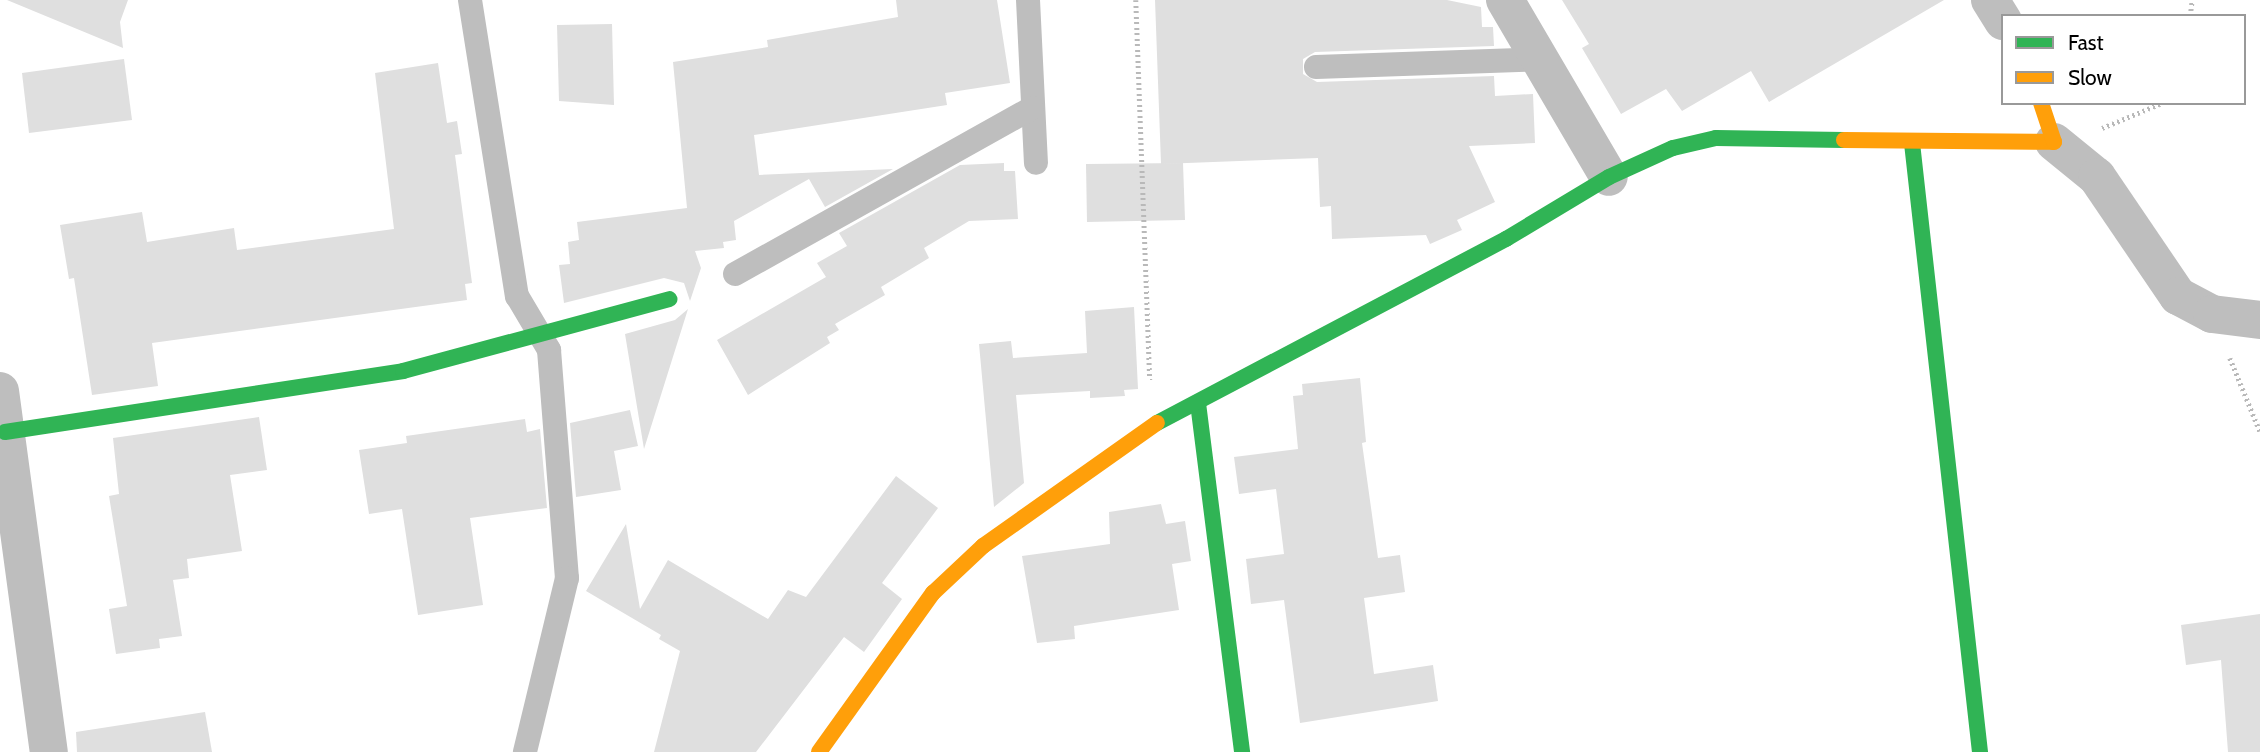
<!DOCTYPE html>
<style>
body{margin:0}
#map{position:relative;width:2260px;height:752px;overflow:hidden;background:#fff;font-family:Cabin,sans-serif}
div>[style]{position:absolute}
.building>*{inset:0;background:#dfdfdf}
.path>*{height:4.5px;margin-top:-2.25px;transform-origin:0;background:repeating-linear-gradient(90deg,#b9b9b9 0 2px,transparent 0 5.5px)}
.lane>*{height:24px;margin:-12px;padding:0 12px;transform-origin:12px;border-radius:12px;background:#bebebe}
.street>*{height:38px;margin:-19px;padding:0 19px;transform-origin:19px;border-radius:19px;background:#bebebe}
.fast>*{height:16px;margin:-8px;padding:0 8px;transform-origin:8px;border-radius:8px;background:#30b455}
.slow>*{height:16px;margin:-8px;padding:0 8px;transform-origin:8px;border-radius:8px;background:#ff9f0a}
span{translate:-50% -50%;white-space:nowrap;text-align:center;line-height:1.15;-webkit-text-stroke:5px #fff;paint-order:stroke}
.legend{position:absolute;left:2001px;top:14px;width:245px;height:91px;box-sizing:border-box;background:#fff;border:2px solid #999;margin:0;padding:9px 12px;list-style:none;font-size:21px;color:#000}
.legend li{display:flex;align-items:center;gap:14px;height:35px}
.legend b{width:35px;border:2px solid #999}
</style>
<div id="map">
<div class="building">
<div style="clip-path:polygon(7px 0,128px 0,120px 22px,123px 48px)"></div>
<div style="clip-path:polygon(896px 0,997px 0,1010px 83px,945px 93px,947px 105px,754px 135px,759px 175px,893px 169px,825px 207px,809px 179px,734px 221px,736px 240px,723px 242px,724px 248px,695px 251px,701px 268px,690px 301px,684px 283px,664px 278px,564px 303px,559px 265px,570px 264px,568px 242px,579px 240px,577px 222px,687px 208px,673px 62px,768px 47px,767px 40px,898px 17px)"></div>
<div style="clip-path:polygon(1155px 0,1447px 0,1481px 7px,1482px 27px,1493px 27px,1494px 46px,1315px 52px,1303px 59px,1303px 74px,1317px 82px,1494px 76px,1495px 96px,1533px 94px,1535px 143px,1469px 146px,1495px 202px,1457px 220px,1462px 230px,1430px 244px,1426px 235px,1332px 239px,1331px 206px,1320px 207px,1318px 158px,1161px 164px)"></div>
<div style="clip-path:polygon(1562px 0,1944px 0,1769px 102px,1751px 71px,1682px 111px,1666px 89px,1621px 114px,1582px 48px,1589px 44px)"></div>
<div style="clip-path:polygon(612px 24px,614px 105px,559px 101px,557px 25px)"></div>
<div style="clip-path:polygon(124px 59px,132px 120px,29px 133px,22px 73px)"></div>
<div style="clip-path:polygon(438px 63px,447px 123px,457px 121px,462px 154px,455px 155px,472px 283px,465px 284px,467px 300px,152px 343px,158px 386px,92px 395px,74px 278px,69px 279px,60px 225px,142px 212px,147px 242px,234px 228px,237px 250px,394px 229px,375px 73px)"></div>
<div style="clip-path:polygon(1004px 163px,1004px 171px,1015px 171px,1018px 219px,969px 221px,924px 248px,929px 258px,881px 287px,885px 295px,835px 324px,839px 330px,827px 337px,830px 343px,748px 395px,717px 340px,826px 277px,817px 263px,847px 246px,839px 233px,960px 165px)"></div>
<div style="clip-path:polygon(1183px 163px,1185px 220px,1087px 222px,1086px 164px)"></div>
<div style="clip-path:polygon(1134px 307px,1138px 389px,1124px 390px,1125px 396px,1090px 398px,1090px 391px,1016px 395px,1024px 483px,994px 507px,979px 344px,1011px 341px,1013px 358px,1087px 353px,1085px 311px)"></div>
<div style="clip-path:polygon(688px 309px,644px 449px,625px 334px,675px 320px)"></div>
<div style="clip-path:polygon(1360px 378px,1366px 442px,1362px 443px,1378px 558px,1400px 555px,1405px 592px,1364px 598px,1374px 674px,1433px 665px,1438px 701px,1300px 723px,1284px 600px,1251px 604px,1246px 559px,1284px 554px,1276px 489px,1239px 494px,1234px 457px,1298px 449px,1293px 396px,1303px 395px,1302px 384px)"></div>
<div style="clip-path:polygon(630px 410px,638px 446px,614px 451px,621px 490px,576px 497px,570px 423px)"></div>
<div style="clip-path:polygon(259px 417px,267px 470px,230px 475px,242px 551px,187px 559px,189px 578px,173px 580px,182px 636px,159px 639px,160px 648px,116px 654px,109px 609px,127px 606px,109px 496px,119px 494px,113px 438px)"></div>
<div style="clip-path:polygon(525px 419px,527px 432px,540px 429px,547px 508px,470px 518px,483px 605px,418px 615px,402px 509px,369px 514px,359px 450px,407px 443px,406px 436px)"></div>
<div style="clip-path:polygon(896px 476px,938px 508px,882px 583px,902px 599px,864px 652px,844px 637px,756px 752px,654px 752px,680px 651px,659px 639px,661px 635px,586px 591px,626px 524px,640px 609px,668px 560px,768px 619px,788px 590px,806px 597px)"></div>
<div style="clip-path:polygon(1161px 504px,1166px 524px,1185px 521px,1191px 561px,1172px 564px,1179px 610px,1074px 626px,1075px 639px,1037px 643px,1022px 556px,1110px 544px,1109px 512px)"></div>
<div style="clip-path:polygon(2260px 614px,2260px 752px,2228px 752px,2221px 660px,2186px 665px,2181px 625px)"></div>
<div style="clip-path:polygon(205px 712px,212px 752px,77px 752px,76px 732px)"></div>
</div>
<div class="path">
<div style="left:1136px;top:0;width:380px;rotate:87.9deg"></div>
<div style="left:2190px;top:16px;width:16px;rotate:-83deg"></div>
<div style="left:2102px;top:128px;width:65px;rotate:-22.6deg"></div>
<div style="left:2230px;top:358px;width:79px;rotate:67.7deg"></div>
</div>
<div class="lane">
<div style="left:470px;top:0;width:300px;rotate:81deg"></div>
<div style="left:517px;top:296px;width:63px;rotate:59.3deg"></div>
<div style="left:549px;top:350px;width:229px;rotate:85.5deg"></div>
<div style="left:567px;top:578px;width:179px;rotate:103.6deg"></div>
<div style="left:1028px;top:0;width:163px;rotate:87.2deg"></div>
<div style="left:1316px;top:67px;width:224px;rotate:-2deg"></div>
<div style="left:735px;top:274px;width:340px;rotate:-29.2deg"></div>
</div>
<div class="street">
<div style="left:1505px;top:0;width:205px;rotate:59.6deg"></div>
<div style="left:1990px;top:0;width:25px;rotate:58deg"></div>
<div style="left:2054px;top:142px;width:55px;rotate:39.1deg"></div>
<div style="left:2097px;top:177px;width:144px;rotate:55.8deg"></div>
<div style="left:2178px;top:296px;width:38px;rotate:28deg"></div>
<div style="left:2212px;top:314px;width:48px;rotate:7.1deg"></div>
<div style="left:0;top:391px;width:364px;rotate:82.3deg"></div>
</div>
<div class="fast">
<div style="left:1912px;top:143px;width:613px;rotate:83.63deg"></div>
<div style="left:1198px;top:403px;width:352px;rotate:82.8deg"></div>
<div style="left:1157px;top:423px;width:395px;rotate:-27.8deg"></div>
<div style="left:1506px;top:239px;width:120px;rotate:-31deg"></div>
<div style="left:1609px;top:177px;width:70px;rotate:-24.4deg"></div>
<div style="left:1673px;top:148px;width:44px;rotate:-13.1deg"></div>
<div style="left:1716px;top:138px;width:128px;rotate:0.9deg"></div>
<div style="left:5px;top:432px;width:403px;rotate:-8.7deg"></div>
<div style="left:403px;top:371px;width:276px;rotate:-15.1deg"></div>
</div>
<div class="slow">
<div style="left:1844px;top:140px;width:210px;rotate:0.5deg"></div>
<div style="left:2054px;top:142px;width:41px;rotate:-108.4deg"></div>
<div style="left:819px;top:752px;width:196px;rotate:-54.4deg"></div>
<div style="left:933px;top:593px;width:69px;rotate:-43.2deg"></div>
<div style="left:983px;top:546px;width:213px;rotate:-35.3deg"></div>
</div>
<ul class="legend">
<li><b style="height:9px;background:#30b455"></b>Fast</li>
<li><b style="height:9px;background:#ff9f0a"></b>Slow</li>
</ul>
</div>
